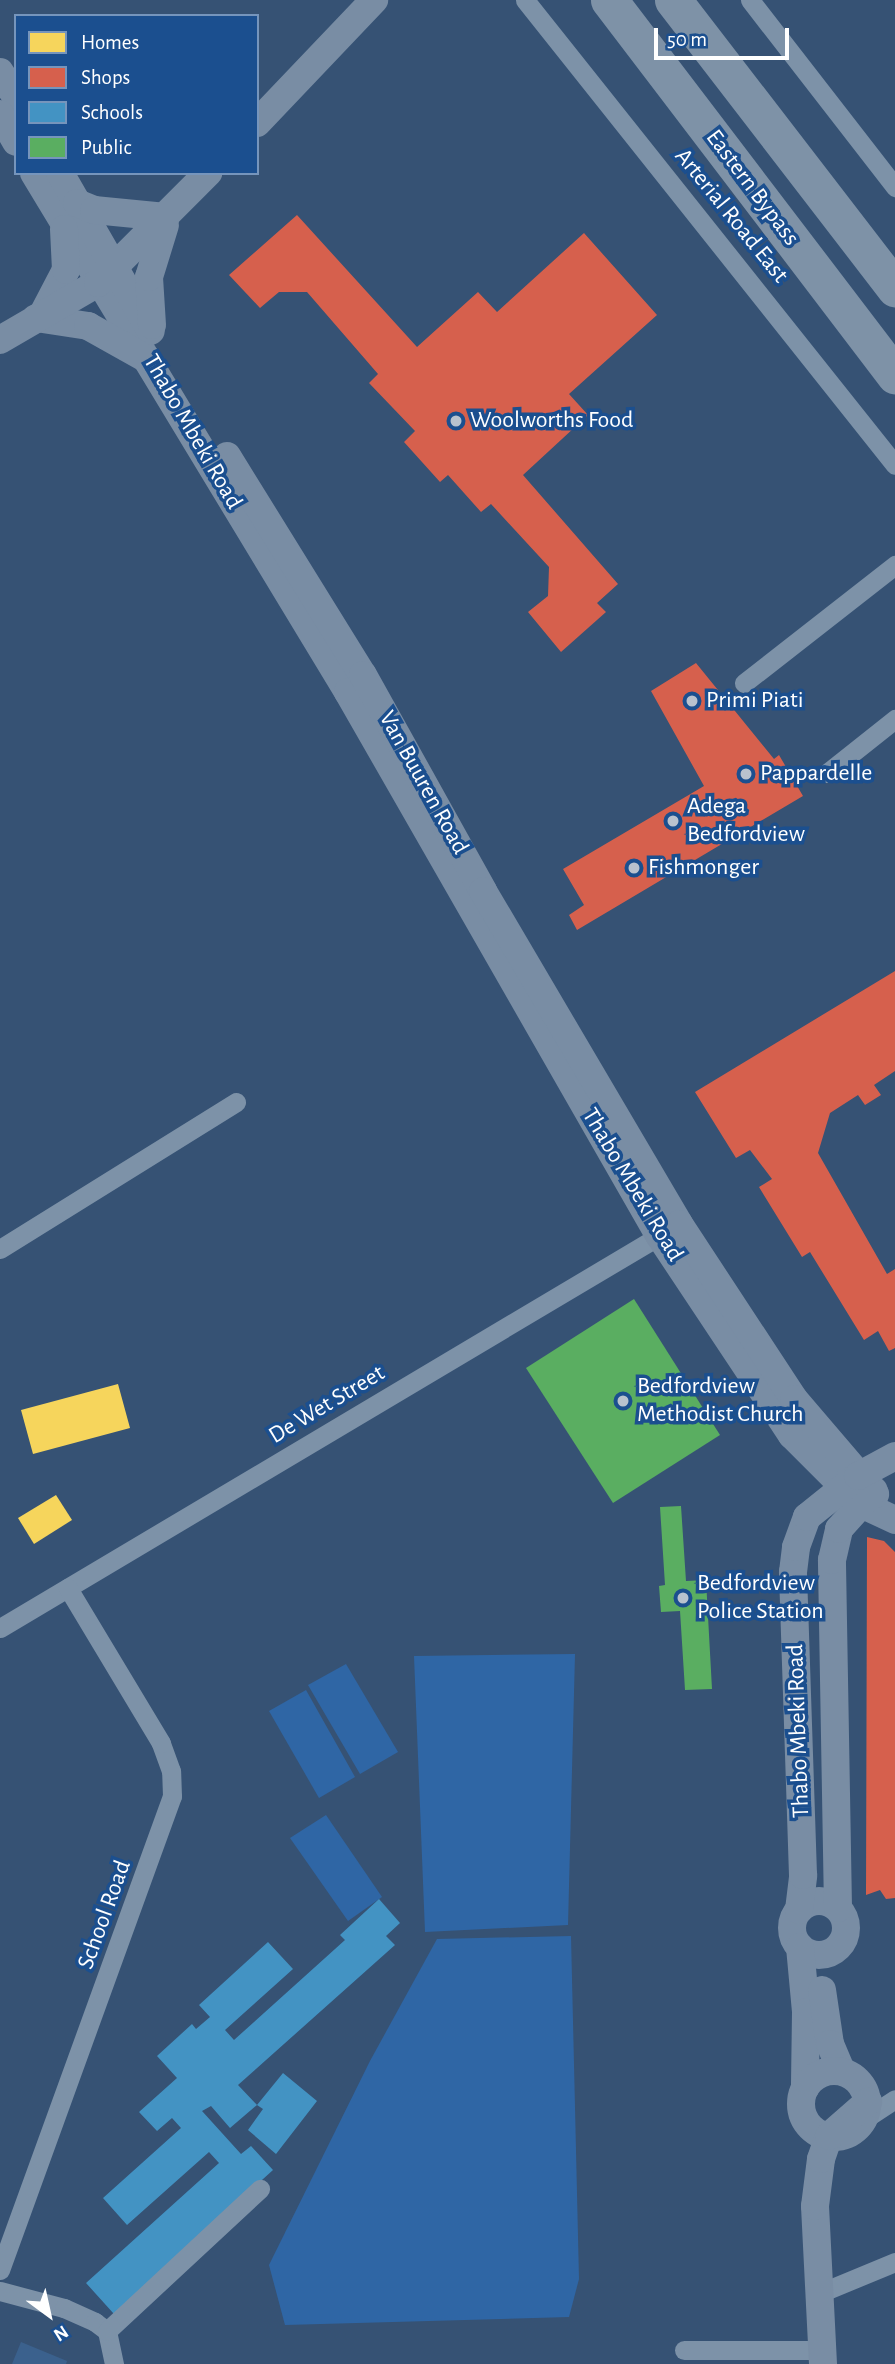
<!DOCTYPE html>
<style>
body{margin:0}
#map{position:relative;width:895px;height:2364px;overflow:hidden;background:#365274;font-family:"Alegreya Sans",sans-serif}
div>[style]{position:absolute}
.green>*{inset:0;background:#2f66a5}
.water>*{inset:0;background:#3b618d}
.homes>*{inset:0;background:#f6d55c}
.shops>*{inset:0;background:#d6604d}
.schools>*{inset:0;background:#4393c3}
.public>*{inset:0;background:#5aae61}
.minor>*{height:19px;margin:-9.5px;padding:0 9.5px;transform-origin:9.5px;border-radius:9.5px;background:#7d92a8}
.secondary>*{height:28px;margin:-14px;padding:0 14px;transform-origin:14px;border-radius:14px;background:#798da4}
.secondary>.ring{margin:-14px;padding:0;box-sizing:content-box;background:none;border:28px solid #798da4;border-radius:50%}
.motorway>*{height:37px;margin:-18.5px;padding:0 18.5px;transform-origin:18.5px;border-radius:18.5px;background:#7e92a7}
.dots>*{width:19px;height:19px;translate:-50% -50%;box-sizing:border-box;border:4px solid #1b4f8f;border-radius:50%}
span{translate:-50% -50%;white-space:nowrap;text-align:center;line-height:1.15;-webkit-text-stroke:7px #1b4f8f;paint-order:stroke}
.street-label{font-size:24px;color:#fff}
.poi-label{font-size:24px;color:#fff}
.left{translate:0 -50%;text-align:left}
.legend{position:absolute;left:14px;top:14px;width:245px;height:161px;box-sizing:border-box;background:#1b4f8f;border:2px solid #7695bc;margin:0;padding:9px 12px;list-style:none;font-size:21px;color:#fff}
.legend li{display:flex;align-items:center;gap:14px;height:35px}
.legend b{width:35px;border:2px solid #7695bc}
.north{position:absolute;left:14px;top:2280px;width:70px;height:70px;-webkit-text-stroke:5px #1b4f8f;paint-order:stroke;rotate:147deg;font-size:19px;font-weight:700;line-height:28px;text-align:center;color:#fff}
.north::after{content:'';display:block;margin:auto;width:24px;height:32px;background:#fff;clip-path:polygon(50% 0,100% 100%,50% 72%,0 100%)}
.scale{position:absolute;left:654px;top:28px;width:135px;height:32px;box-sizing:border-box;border:4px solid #fff;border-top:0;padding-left:9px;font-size:21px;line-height:24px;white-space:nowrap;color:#fff;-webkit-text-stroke:5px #1b4f8f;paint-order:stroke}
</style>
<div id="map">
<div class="green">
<div style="clip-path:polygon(575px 1654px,568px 1925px,425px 1932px,414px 1656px)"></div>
<div style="clip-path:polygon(346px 1664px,398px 1752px,360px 1774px,308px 1685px)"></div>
<div style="clip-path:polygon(306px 1690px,355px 1777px,319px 1798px,269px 1711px)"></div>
<div style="clip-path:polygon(326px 1815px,382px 1897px,348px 1921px,290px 1838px)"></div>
<div style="clip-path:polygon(571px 1936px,579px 2279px,569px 2317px,285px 2325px,269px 2265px,370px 2061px,437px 1939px)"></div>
</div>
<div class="water">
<div style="clip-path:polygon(21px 2342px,67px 2361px,66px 2364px,12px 2364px)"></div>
</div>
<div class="homes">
<div style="clip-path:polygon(118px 1384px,130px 1428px,33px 1454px,21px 1410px)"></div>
<div style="clip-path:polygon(56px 1495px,72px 1520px,34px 1544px,18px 1518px)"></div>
</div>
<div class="shops">
<div style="clip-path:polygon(297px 215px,417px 347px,478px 292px,497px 312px,584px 233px,657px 315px,569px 394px,588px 415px,523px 475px,618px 584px,597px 603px,606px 612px,561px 652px,528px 612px,548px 596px,549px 567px,491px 504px,481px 512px,448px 475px,440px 482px,404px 442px,415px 431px,369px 383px,378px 374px,307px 292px,279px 292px,260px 308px,229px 275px)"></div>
<div style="clip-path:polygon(696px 663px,774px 759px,779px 755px,803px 796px,577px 930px,569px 915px,584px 905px,563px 869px,704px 786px,651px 691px)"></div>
<div style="clip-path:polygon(895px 971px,895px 1071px,874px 1085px,881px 1095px,865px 1105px,858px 1095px,830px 1113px,818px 1153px,887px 1274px,895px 1269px,895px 1348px,889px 1351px,878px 1331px,864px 1340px,810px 1252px,802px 1257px,759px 1187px,772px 1179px,750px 1150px,736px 1158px,695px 1092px)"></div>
<div style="clip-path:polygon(867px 1537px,884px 1541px,895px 1552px,895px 1898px,886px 1899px,880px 1890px,866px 1895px)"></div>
</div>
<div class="schools">
<div style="clip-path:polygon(379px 1899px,400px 1923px,386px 1936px,395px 1945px,238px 2085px,257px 2105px,283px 2073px,317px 2101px,276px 2154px,248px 2130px,263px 2109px,257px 2105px,230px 2128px,211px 2106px,202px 2111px,241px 2154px,251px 2146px,273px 2170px,114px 2314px,86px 2283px,219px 2163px,209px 2152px,127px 2225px,103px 2198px,181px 2128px,172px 2118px,157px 2131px,139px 2112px,177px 2078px,157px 2056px,192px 2024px,196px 2029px,210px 2017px,199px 2005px,268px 1942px,293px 1969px,225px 2030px,234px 2040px,345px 1940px,340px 1935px)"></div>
</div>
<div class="public">
<div style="clip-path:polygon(634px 1299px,720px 1435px,613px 1503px,526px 1368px)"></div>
<div style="clip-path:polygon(681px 1506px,686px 1581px,706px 1580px,712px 1689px,685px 1690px,680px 1611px,661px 1612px,659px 1586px,665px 1585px,660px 1507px)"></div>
</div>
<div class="minor">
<div style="left:525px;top:0;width:594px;rotate:51.49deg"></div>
<div style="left:750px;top:0;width:237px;rotate:52.2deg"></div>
<div style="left:744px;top:683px;width:192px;rotate:-38deg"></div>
<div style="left:827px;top:773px;width:87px;rotate:-38.5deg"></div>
<div style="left:0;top:1249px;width:278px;rotate:-31.9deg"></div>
<div style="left:0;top:1628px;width:778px;rotate:-30.75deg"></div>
<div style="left:863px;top:2120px;width:38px;rotate:-33deg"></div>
<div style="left:0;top:2270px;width:504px;rotate:-70.06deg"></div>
<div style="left:172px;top:1796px;width:25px;rotate:-92deg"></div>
<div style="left:171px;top:1771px;width:30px;rotate:-110deg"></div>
<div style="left:161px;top:1743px;width:181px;rotate:-121deg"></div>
<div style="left:0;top:2291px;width:66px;rotate:14.9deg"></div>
<div style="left:64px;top:2308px;width:34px;rotate:24deg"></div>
<div style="left:95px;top:2322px;width:15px;rotate:37deg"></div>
<div style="left:107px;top:2331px;width:34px;rotate:78deg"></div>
<div style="left:820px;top:2293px;width:81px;rotate:-22.5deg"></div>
<div style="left:107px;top:2331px;width:209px;rotate:-42.9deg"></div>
<div style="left:684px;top:2350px;width:138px"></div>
</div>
<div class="secondary">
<div style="left:0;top:72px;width:30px;rotate:57deg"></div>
<div style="left:0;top:114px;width:32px;rotate:60deg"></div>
<div style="left:257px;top:123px;width:170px;rotate:-46.4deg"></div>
<div style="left:34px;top:173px;width:607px;rotate:58.83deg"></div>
<div style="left:348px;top:692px;width:626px;rotate:60.2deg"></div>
<div style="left:659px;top:1235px;width:240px;rotate:56.4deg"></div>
<div style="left:792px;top:1435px;width:98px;rotate:45deg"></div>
<div style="left:861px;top:1504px;width:38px;rotate:25deg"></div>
<div style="left:60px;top:173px;width:182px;rotate:60.1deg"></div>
<div style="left:77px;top:203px;width:18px;rotate:22deg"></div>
<div style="left:94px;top:210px;width:72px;rotate:5.6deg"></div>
<div style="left:44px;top:312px;width:47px;rotate:-62.4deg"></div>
<div style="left:66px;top:270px;width:41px;rotate:-92.8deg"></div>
<div style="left:36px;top:318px;width:53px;rotate:8.7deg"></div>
<div style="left:88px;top:326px;width:68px;rotate:29.2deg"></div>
<div style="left:152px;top:325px;width:48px;rotate:-93.6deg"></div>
<div style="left:149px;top:277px;width:54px;rotate:-72.9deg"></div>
<div style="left:0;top:340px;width:113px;rotate:-30.2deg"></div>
<div style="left:98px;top:283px;width:156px;rotate:-45deg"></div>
<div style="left:227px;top:456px;width:258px;rotate:58.2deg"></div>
<div style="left:363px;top:675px;width:247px;rotate:60.9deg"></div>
<div style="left:483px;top:891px;width:386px;rotate:59.5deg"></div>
<div style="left:679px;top:1224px;width:209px;rotate:56.7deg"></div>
<div style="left:794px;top:1399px;width:125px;rotate:49.5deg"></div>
<div class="ring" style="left:792px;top:1901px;width:26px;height:26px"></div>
<div style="left:838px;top:1908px;width:348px;rotate:-91deg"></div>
<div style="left:832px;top:1560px;width:32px;rotate:-77deg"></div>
<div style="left:839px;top:1529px;width:52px;rotate:-48.1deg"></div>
<div style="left:799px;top:1910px;width:35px;rotate:-83deg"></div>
<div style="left:803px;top:1875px;width:303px;rotate:-91.9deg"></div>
<div style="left:793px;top:1572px;width:25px;rotate:-83deg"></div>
<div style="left:796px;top:1547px;width:32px;rotate:-70deg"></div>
<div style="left:807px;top:1517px;width:65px;rotate:-38.8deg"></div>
<div style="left:858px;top:1476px;width:42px;rotate:-28.4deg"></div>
<div style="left:800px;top:1947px;width:65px;rotate:84.7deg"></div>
<div style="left:806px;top:2012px;width:76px;rotate:90.8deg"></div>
<div style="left:822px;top:1990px;width:55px;rotate:81.6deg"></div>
<div style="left:830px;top:2044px;width:30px;rotate:67deg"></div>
<div class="ring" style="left:801px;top:2071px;width:38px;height:38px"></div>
<div style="left:823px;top:2364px;width:158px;rotate:-92.9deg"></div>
<div style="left:815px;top:2206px;width:47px;rotate:-82.7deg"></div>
<div style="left:821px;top:2159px;width:24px;rotate:-71deg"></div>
<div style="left:829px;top:2136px;width:52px;rotate:-41.1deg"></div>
</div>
<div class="motorway">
<div style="left:609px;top:0;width:472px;rotate:52.7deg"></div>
<div style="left:673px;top:0;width:364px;rotate:52.4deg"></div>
</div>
<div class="dots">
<div style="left:456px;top:421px;background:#b9c2ce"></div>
<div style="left:692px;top:701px;background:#b9c2ce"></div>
<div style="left:746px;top:774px;background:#b9c2ce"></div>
<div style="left:673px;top:821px;background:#b9c2ce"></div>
<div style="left:634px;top:868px;background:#b9c2ce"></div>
<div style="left:623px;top:1401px;background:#b9c2ce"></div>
<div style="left:683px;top:1598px;background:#b9c2ce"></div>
</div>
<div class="street-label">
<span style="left:752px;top:188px;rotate:53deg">Eastern Bypass</span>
<span style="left:731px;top:216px;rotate:51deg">Arterial Road East</span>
<span style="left:192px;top:432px;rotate:60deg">Thabo Mbeki Road</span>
<span style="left:423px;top:783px;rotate:61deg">Van Buuren Road</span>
<span style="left:632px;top:1185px;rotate:59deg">Thabo Mbeki Road</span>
<span style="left:327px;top:1405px;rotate:-31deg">De Wet Street</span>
<span style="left:799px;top:1731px;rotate:-92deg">Thabo Mbeki Road</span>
<span style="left:105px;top:1915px;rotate:-70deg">School Road</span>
</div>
<div class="poi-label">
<span class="left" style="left:470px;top:421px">Woolworths Food</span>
<span class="left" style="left:706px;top:701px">Primi Piati</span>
<span class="left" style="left:760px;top:774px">Pappardelle</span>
<span class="left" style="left:687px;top:821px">Adega<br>Bedfordview</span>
<span class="left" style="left:648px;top:868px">Fishmonger</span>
<span class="left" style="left:637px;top:1401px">Bedfordview<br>Methodist Church</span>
<span class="left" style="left:697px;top:1598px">Bedfordview<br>Police Station</span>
</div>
<ul class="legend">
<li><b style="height:19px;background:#f6d55c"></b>Homes</li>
<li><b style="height:19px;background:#d6604d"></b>Shops</li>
<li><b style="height:19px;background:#4393c3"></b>Schools</li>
<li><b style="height:19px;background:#5aae61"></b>Public</li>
</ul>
<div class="north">N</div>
<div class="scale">50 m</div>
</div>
